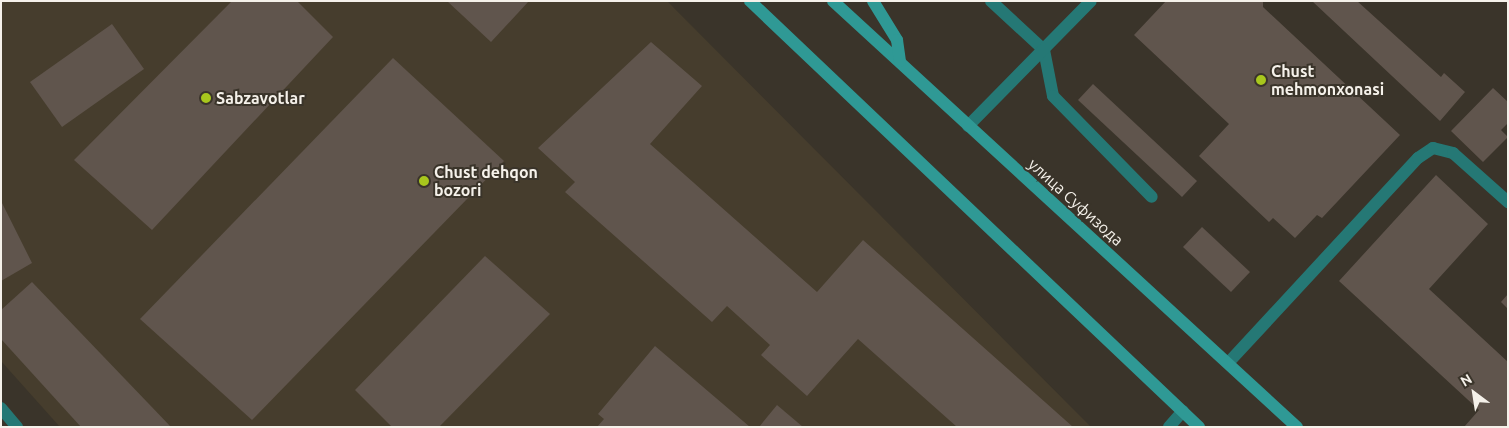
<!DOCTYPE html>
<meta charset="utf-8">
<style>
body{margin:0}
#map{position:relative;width:1509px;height:428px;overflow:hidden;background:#3a342a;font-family:Ubuntu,sans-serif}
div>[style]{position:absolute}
.built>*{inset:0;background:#463d2d}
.building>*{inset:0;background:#60554d}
.lane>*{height:12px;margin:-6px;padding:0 6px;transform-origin:6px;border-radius:6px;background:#257875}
.street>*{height:12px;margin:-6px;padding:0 6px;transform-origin:6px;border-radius:6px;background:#257875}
.secondary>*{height:12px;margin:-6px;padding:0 6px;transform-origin:6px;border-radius:6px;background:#2f9995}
.dots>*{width:14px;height:14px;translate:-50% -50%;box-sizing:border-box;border:2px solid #3a342a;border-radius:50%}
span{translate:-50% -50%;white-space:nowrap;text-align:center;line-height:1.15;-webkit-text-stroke:4px #3a342a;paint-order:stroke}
.poi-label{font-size:16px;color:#f5f1ea;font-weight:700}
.left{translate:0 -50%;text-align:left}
.street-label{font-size:16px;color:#f5f1ea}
.frame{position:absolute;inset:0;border:2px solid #f5f1ea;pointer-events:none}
.north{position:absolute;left:1449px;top:368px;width:50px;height:50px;-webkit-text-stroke:4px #3a342a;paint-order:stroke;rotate:329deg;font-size:14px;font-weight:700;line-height:20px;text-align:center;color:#f5f1ea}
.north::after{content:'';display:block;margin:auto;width:18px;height:22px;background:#f5f1ea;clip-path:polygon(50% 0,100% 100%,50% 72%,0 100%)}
</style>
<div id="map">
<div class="built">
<div style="clip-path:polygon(1px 1px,667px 1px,1091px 427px,60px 427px,1px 361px)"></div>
</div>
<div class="building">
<div style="clip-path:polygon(232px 1px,297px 1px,333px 37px,152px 230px,74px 160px)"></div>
<div style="clip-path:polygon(447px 1px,529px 1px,491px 42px)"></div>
<div style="clip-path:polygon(1166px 1px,1263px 1px,1263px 7px,1400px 135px,1322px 218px,1317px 215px,1295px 238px,1273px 218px,1269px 222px,1199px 156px,1229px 124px,1134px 35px)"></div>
<div style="clip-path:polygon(1312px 1px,1357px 1px,1441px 77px,1444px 73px,1465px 92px,1440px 121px)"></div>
<div style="clip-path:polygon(112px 24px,144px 69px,62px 127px,30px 82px)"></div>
<div style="clip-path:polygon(651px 42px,702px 86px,650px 144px,817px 292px,863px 240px,1073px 427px,957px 427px,858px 339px,807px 396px,761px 355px,770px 345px,727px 306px,712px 322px,565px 192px,575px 182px,538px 148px)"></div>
<div style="clip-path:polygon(393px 58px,504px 161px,252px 420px,140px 319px)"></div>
<div style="clip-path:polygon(1093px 84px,1197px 181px,1182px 197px,1078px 100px)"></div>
<div style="clip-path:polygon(1493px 88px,1508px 102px,1508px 123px,1501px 130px,1508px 137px,1483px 162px,1451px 131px)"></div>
<div style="clip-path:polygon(1436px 175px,1488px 224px,1429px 289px,1508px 362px,1508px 427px,1464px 427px,1479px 410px,1339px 281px)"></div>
<div style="clip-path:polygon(1px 201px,32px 263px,1px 281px)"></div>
<div style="clip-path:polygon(1202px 227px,1250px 272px,1231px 292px,1183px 247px)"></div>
<div style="clip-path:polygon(485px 256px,550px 314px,439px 427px,392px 427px,355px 390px)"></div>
<div style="clip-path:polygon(32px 282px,171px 427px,81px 427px,1px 339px,1px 310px)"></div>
<div style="clip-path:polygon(1508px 294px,1508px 309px,1501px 302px)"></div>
<div style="clip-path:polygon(655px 346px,750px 427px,597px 427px,604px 419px,598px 414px)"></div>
<div style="clip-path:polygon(777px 405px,803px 427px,759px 427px)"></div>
</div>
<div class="lane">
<div style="left:991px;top:1px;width:72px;rotate:42.8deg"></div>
<div style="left:1044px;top:50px;width:47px;rotate:78.9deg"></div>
<div style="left:1053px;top:96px;width:141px;rotate:45.6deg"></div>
<div style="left:968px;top:126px;width:175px;rotate:-45.5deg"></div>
</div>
<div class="street">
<div style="left:1229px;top:362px;width:278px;rotate:-47.2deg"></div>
<div style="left:1418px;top:158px;width:18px;rotate:-34deg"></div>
<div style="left:1433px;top:148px;width:21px;rotate:14deg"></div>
<div style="left:1453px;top:153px;width:74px;rotate:41.7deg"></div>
<div style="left:1px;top:408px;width:25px;rotate:50deg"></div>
<div style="left:1169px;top:427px;width:21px;rotate:-49deg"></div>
</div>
<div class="secondary">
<div style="left:750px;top:1px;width:619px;rotate:43.49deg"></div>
<div style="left:833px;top:1px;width:630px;rotate:42.56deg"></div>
<div style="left:873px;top:1px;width:46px;rotate:58.4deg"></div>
<div style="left:897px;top:40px;width:21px;rotate:82deg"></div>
</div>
<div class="dots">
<div style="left:1261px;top:80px;background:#a8c71d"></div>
<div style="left:206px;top:98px;background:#a8c71d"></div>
<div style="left:424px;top:181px;background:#a8c71d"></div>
</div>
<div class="poi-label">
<span class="left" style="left:1271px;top:80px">Chust<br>mehmonxonasi</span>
<span class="left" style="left:216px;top:98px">Sabzavotlar</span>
<span class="left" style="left:434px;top:181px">Chust dehqon<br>bozori</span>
</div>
<div class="street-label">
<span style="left:1076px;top:202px;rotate:42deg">улица Суфизода</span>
</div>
<div class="frame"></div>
<div class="north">N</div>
</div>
